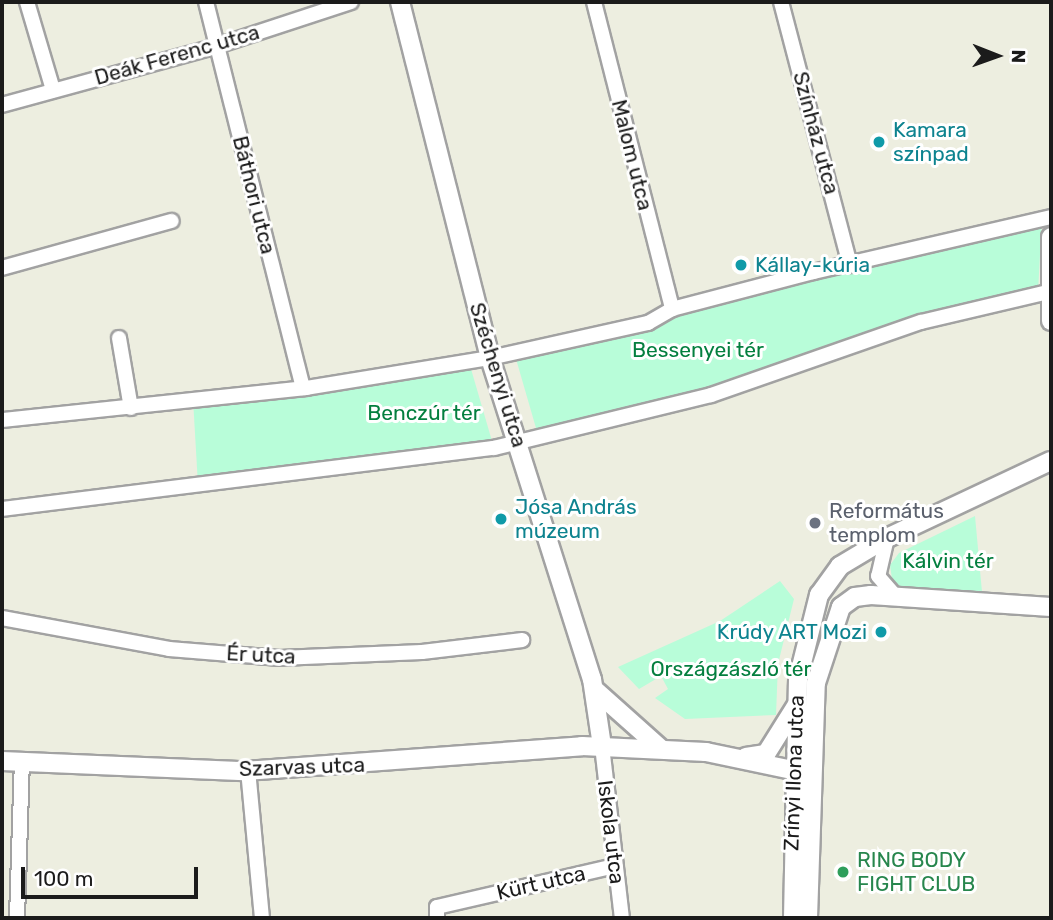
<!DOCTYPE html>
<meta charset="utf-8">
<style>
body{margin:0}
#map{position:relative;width:1053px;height:920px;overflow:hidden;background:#edeee0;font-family:Rubik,sans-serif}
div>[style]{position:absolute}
.park>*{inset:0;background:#b8fdd9}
.roads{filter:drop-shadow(2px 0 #a2a2a2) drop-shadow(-2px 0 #a2a2a2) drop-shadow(0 2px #a2a2a2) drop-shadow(0 -2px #a2a2a2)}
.minor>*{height:14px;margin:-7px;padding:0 7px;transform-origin:7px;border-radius:7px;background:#fff}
.tertiary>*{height:18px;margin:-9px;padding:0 9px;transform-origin:9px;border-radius:9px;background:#fff}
.dots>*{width:19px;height:19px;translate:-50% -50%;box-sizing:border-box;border:4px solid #fff;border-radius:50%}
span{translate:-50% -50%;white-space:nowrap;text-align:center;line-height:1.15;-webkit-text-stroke:6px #fff;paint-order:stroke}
.street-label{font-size:21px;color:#1b1b1b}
.culture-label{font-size:21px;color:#0d838f}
.left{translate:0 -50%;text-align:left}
.right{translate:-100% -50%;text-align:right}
.park-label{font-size:21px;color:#047f3f}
.worship-label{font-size:21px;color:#5b616d}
.leisure-label{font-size:21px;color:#27864d}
.frame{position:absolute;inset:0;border:4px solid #1b1b1b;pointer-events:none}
.north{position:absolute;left:962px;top:21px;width:70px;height:70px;-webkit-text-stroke:5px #fff;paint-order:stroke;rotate:91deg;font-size:19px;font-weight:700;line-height:28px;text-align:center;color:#1b1b1b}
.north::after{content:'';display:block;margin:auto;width:24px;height:32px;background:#1b1b1b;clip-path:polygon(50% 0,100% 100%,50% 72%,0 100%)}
.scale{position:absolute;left:21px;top:867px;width:177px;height:32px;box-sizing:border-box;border:4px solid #1b1b1b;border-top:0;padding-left:9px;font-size:21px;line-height:24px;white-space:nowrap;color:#1b1b1b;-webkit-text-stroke:5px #fff;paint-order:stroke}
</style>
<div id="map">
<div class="park">
<div style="clip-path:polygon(1042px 217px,1038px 293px,768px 379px,538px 435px,514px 352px,648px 323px,672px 309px)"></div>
<div style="clip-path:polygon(469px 362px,494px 448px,198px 485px,193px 399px)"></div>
<div style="clip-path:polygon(975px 516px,982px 592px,893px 586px,890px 565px,899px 553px)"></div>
<div style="clip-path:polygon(780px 581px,794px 599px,778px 664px,776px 715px,685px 719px,655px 698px,668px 689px,661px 676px,639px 689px,618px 667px,720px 621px)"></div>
</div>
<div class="roads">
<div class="minor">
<div style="left:27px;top:2px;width:92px;rotate:73.5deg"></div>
<div style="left:206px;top:2px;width:398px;rotate:75.9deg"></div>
<div style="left:594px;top:2px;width:317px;rotate:75.7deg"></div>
<div style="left:781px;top:2px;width:272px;rotate:75.3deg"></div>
<div style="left:2px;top:105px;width:223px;rotate:-15.3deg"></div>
<div style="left:217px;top:46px;width:141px;rotate:-18.2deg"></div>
<div style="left:2px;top:268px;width:176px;rotate:-15.5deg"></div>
<div style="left:119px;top:338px;width:71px;rotate:80.3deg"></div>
<div style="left:2px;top:420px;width:306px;rotate:-6deg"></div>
<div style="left:306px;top:388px;width:186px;rotate:-9.3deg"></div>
<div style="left:490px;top:358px;width:162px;rotate:-12.5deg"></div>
<div style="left:648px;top:323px;width:28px;rotate:-30deg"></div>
<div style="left:672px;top:309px;width:146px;rotate:-14.7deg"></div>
<div style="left:813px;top:272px;width:244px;rotate:-13deg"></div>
<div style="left:2px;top:509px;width:496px;rotate:-7.1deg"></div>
<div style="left:494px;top:448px;width:223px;rotate:-13.7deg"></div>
<div style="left:711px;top:395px;width:222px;rotate:-19.2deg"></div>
<div style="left:921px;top:322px;width:130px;rotate:-13.3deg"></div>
<div style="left:887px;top:538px;width:39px;rotate:103deg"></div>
<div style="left:878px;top:576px;width:28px;rotate:49deg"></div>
<div style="left:2px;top:618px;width:170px;rotate:10.5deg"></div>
<div style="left:169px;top:649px;width:111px;rotate:4.6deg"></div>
<div style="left:280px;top:658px;width:142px;rotate:-2.4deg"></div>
<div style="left:422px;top:652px;width:101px;rotate:-6.8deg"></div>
<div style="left:602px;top:746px;width:173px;rotate:83.4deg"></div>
<div style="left:248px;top:770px;width:149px;rotate:84.6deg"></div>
<div style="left:17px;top:918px;width:156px;rotate:-88.2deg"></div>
<div style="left:437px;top:918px;width:11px;rotate:-90deg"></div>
<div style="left:437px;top:907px;width:183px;rotate:-13deg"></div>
</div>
<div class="tertiary">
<div style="left:400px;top:2px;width:367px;rotate:75.8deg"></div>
<div style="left:490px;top:358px;width:337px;rotate:72.4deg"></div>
<div style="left:592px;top:679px;width:68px;rotate:81.5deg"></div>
<div style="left:1051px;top:237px;width:84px;rotate:90deg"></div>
<div style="left:595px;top:690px;width:87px;rotate:41.7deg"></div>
<div style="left:746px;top:757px;width:20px;rotate:-9deg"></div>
<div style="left:766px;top:754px;width:57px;rotate:-58deg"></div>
<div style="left:2px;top:761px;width:243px;rotate:2.4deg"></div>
<div style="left:245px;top:771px;width:338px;rotate:-4.2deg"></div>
<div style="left:582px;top:746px;width:124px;rotate:2.8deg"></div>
<div style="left:706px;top:752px;width:107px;rotate:11.8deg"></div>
<div style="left:793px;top:918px;width:239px;rotate:-88.8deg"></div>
<div style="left:798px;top:679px;width:87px;rotate:-76deg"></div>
<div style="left:819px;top:595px;width:36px;rotate:-54deg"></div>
<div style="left:840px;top:566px;width:55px;rotate:-30.8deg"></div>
<div style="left:887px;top:538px;width:181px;rotate:-25.2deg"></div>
<div style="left:808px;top:918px;width:235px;rotate:-88.1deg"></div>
<div style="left:816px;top:683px;width:80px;rotate:-71.8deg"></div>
<div style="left:841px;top:607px;width:17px;rotate:-36deg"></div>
<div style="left:855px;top:597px;width:16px;rotate:-7deg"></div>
<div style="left:871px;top:595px;width:180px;rotate:3.8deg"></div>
</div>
</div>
<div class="dots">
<div style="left:879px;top:142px;background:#0f9aa8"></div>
<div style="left:741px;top:265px;background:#0f9aa8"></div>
<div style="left:501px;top:519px;background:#0f9aa8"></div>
<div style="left:815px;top:523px;background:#6b7280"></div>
<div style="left:881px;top:632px;background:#0f9aa8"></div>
<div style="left:843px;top:872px;background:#2e9e5b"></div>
</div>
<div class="street-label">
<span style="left:177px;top:55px;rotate:-16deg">Deák Ferenc utca</span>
<span style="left:816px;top:133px;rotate:75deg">Színház utca</span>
<span style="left:632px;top:155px;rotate:76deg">Malom utca</span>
<span style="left:254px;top:195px;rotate:76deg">Báthori utca</span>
<span style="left:498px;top:375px;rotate:73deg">Széchenyi utca</span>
<span style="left:261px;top:655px;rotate:3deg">Ér utca</span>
<span style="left:302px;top:767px;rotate:-2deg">Szarvas utca</span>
<span style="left:794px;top:773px;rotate:-88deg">Zrínyi Ilona utca</span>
<span style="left:611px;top:832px;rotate:83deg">Iskola utca</span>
<span style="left:541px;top:883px;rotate:-13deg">Kürt utca</span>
</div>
<div class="culture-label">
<span class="left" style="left:893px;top:142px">Kamara<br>színpad</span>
<span class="left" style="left:755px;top:265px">Kállay-kúria</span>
<span class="left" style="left:515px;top:519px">Jósa András<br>múzeum</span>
<span class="right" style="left:867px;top:632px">Krúdy ART Mozi</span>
</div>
<div class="park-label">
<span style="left:698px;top:350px">Bessenyei tér</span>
<span style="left:424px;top:413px">Benczúr tér</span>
<span style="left:948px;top:561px">Kálvin tér</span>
<span style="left:731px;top:669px">Országzászló tér</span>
</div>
<div class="worship-label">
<span class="left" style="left:829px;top:523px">Református<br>templom</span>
</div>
<div class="leisure-label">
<span class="left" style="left:857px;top:872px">RING BODY<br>FIGHT CLUB</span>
</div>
<div class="frame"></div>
<div class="north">N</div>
<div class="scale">100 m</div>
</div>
